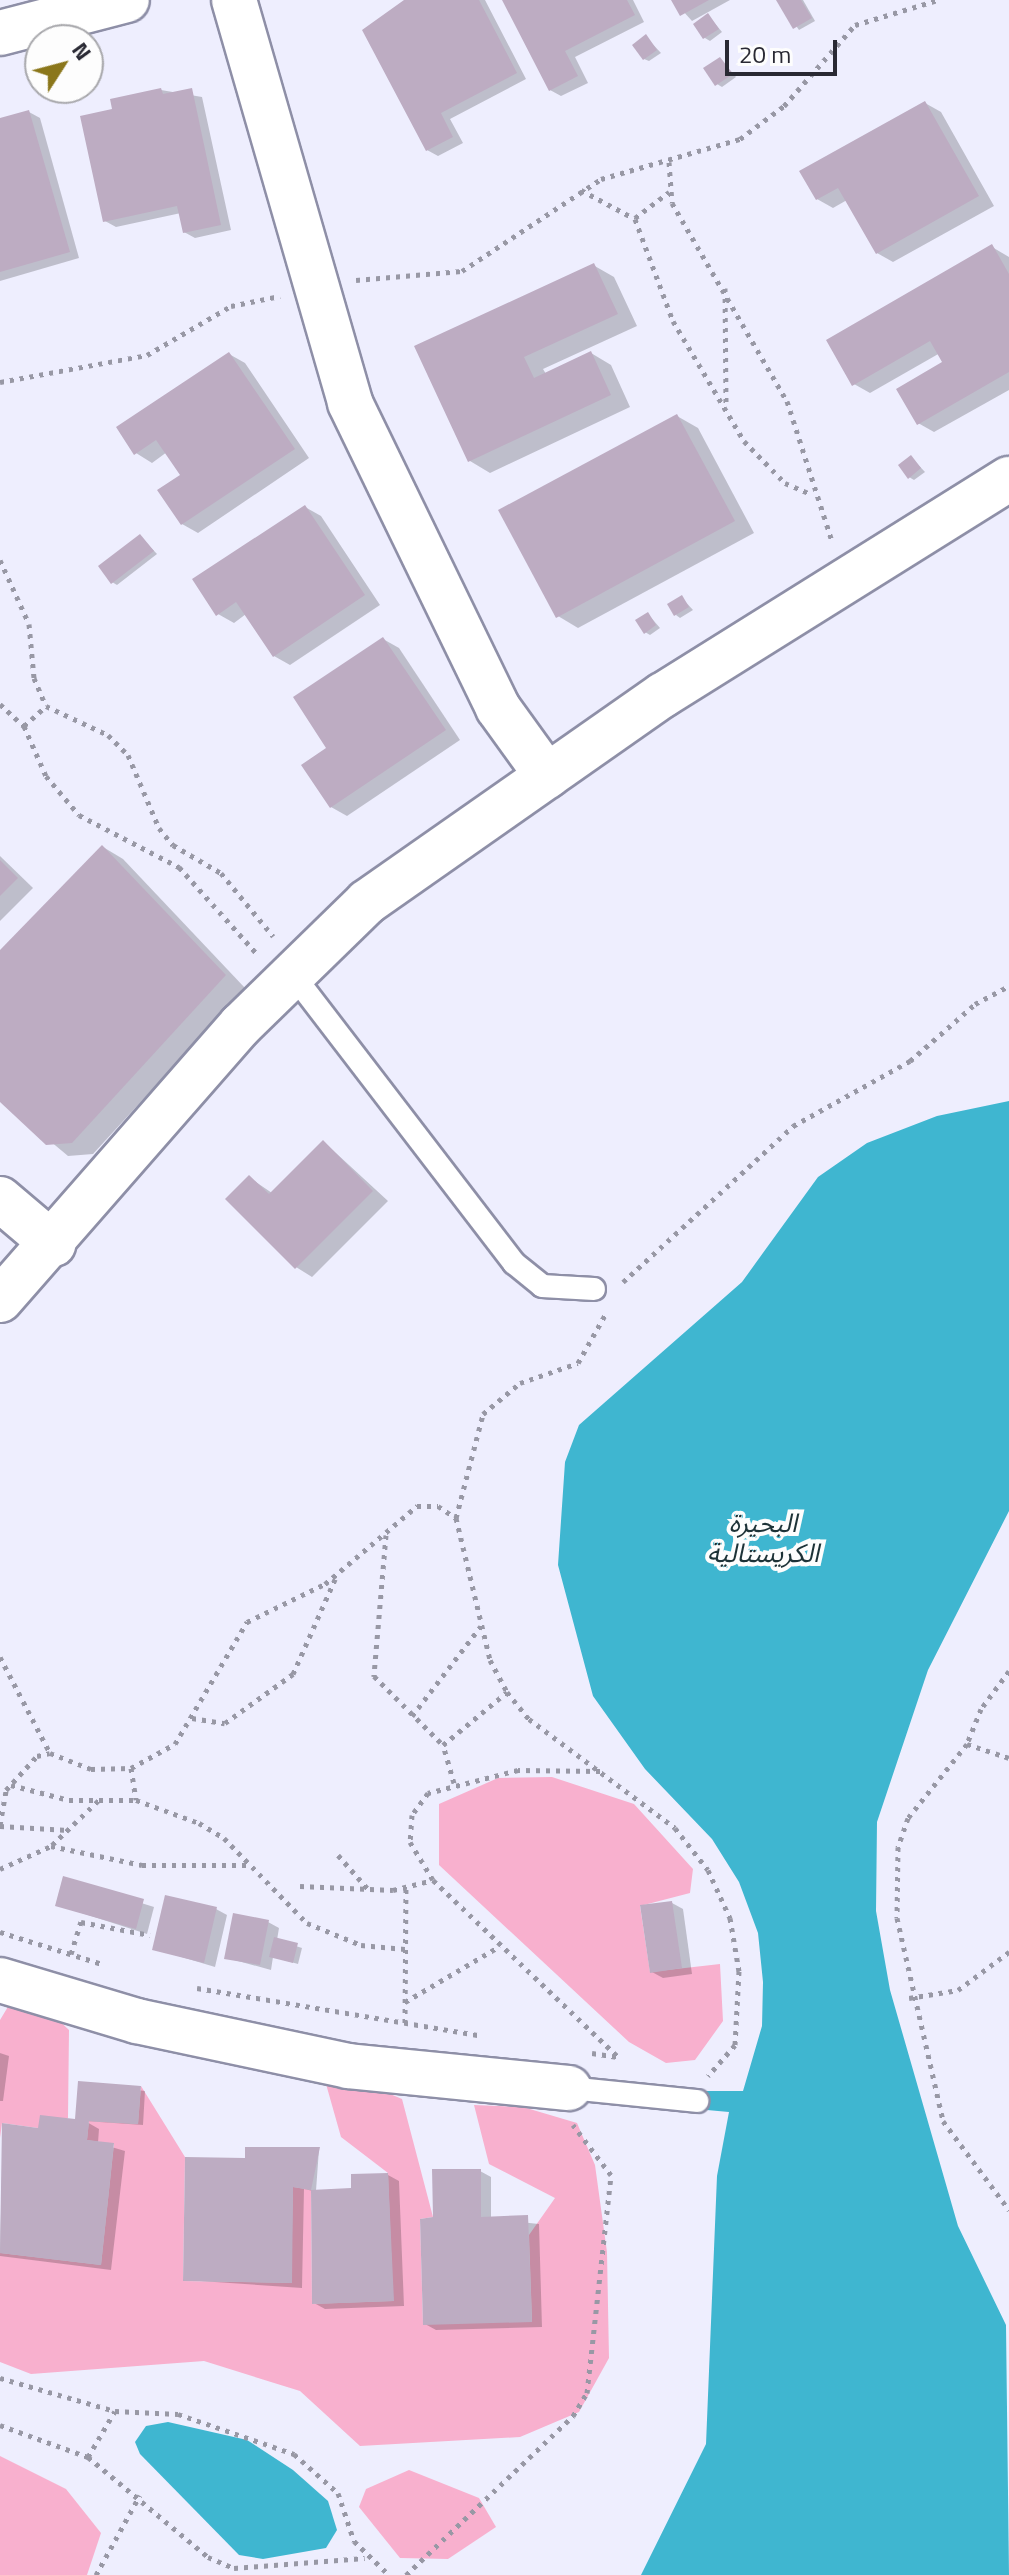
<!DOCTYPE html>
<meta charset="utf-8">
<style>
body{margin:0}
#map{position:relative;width:1009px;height:2575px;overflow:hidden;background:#eeeefe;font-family:"Titillium Web","Noto Sans Arabic",sans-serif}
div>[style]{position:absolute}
.green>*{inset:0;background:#f8b0ce}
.water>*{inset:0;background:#3fb6d0}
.shadow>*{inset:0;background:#0003}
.building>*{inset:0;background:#bdacc2}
.path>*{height:5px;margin-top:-2.5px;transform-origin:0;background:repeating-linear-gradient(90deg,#9898a5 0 4px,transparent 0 10px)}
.roads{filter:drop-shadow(2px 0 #8e8fa7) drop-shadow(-2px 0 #8e8fa7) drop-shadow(0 2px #8e8fa7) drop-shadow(0 -2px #8e8fa7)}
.service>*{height:22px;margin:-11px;padding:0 11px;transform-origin:11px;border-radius:11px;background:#fff}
.minor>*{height:44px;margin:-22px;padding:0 22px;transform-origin:22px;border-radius:22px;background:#fff}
span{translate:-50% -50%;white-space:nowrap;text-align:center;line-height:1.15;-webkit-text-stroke:8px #fdfdfd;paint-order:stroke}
.water-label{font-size:26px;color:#1d3237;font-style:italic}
.north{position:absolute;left:24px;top:24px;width:80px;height:80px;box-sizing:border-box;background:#fdfdfd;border:2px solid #a8a8ac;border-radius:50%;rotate:54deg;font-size:22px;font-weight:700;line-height:32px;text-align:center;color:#292933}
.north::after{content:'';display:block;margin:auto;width:28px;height:36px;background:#8b771b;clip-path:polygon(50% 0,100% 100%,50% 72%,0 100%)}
.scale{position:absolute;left:725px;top:40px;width:112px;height:36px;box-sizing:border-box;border:4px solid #292933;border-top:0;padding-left:10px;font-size:24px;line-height:28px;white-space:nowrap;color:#292933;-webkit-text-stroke:6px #fdfdfd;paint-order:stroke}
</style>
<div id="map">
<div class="green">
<div style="clip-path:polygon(552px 1777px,634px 1804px,693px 1869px,690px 1893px,640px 1906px,650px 1972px,720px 1964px,723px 2021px,695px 2060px,666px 2063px,629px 2042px,439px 1865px,439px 1804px,498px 1778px)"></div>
<div style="clip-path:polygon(9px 2005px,49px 2011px,69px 2030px,68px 2118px,38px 2128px,2px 2123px,0 2138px,0 2020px)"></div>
<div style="clip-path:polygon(326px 2084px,376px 2088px,402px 2099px,433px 2217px,420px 2219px,423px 2324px,532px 2321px,529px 2235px,555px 2198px,489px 2164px,474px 2105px,523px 2107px,577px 2123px,595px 2165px,607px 2252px,609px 2358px,579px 2412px,520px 2437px,360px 2446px,300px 2391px,204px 2361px,31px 2374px,0 2362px,0 2253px,101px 2265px,114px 2144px,87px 2140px,89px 2121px,138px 2124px,141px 2086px,185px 2157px,183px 2281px,291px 2283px,293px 2187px,311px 2190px,312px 2304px,393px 2301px,388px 2173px,341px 2137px)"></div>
<div style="clip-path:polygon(0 2456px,66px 2489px,101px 2533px,87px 2575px,0 2575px)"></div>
<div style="clip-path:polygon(409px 2470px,479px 2498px,496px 2527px,448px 2559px,400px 2558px,359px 2507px,366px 2489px)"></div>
</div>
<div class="water">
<div style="clip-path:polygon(1009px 1101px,1009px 1511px,928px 1670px,877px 1822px,876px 1911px,890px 1990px,958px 2226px,1006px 2325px,1009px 2575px,641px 2575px,706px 2444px,717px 2176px,729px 2112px,696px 2109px,697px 2091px,743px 2091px,762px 2026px,763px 1982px,758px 1933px,739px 1882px,712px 1839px,645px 1769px,593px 1696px,558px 1565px,565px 1462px,579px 1425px,742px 1282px,818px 1177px,867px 1143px,937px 1116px)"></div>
<div style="clip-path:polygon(168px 2422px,247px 2440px,293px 2470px,328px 2501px,337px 2530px,326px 2548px,263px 2559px,239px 2555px,140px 2454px,135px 2442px,146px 2426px)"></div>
</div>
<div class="shadow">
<div style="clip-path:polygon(413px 0,485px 0,526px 79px,450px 119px,463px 143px,438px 156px,427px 150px)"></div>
<div style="clip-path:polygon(504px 0,633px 0,644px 22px,575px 57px,588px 83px,561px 96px,550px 90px)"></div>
<div style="clip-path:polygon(673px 0,730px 0,692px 21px)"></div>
<div style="clip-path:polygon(778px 0,803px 0,815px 21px,799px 30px)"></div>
<div style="clip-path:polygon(708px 15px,722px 32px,710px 41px,705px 38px)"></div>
<div style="clip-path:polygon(646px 37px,661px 53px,649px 61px,644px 59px)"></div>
<div style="clip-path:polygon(720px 59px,736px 77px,722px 87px,717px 84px)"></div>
<div style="clip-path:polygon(161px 90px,202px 97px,231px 230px,195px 238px,184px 232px,181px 213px,116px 227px,105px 221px,114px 111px)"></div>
<div style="clip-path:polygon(925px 103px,941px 112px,994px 206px,893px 262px,877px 253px,847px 200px,833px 208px,817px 199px)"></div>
<div style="clip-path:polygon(29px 112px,40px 118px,79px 258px,0 281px,0 120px)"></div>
<div style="clip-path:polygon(992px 247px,1009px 257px,1009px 390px,934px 432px,918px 423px,945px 363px,940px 353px,870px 393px,854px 384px)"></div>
<div style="clip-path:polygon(593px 265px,614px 277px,637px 326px,543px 369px,546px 374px,591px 353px,611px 365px,630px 407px,490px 473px,470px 461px,416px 347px)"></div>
<div style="clip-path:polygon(229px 354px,245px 363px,309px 458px,198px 533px,182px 524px,182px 475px,167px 452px,152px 463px,136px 453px)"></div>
<div style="clip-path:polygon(677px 416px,698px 428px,754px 533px,578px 628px,558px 616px)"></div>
<div style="clip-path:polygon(911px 457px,925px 472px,914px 480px,909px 477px)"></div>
<div style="clip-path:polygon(305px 507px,321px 516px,380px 605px,290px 665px,274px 656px,246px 614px,234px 623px,218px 614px)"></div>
<div style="clip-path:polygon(140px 536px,157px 554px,117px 585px,112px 582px)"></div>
<div style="clip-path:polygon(682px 598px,693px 610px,680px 618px,676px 615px)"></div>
<div style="clip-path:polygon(648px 614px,660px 628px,650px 635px,645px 632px)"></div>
<div style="clip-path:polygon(383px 639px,399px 648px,460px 740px,347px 816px,331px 807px,329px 749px)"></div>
<div style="clip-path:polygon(103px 847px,123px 859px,245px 988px,93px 1154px,68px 1156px,0 1099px,0 953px)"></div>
<div style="clip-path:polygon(0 856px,33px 888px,0 921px)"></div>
<div style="clip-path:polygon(324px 1142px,388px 1201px,312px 1277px,296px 1267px,250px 1178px,272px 1193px)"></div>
<div style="clip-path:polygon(65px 1879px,154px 1907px,147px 1934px,57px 1905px)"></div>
<div style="clip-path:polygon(672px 1903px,683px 1909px,692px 1974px,663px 1978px,652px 1972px)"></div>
<div style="clip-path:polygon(216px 1909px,227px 1915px,215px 1967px,155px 1949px)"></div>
<div style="clip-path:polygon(268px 1922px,279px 1928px,277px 1940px,302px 1948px,298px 1964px,273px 1957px,271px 1970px,227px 1958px)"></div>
<div style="clip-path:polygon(0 2053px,9px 2056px,3px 2101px,0 2101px)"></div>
<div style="clip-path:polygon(80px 2083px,145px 2091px,143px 2125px,85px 2121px,99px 2129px,98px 2143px,125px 2151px,111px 2270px,0 2256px,3px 2125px,40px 2130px,42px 2117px,85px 2123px,77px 2118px)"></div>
<div style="clip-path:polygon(319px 2149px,316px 2191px,354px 2190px,388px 2175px,399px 2181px,404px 2306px,325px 2309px,314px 2303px,313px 2191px,304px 2189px,302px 2288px,185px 2280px,247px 2160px)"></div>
<div style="clip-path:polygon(480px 2171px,491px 2177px,491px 2219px,539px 2224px,542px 2327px,436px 2330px,425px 2324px,435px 2219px)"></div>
</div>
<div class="building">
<div style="clip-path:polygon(404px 0,479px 0,517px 73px,441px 113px,453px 137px,426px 151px,362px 30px)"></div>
<div style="clip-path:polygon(502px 0,627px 0,635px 15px,565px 51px,578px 76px,549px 91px)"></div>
<div style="clip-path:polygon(671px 0,709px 0,680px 16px)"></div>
<div style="clip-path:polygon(776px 0,801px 0,812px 18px,793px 29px)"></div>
<div style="clip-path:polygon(708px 13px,719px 29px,703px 39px,693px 24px)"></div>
<div style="clip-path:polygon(646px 34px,657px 50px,643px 60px,632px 45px)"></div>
<div style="clip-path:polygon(720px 57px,733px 74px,715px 86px,703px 68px)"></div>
<div style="clip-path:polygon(161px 88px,163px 94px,192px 88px,221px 225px,183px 233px,177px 206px,103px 222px,80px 116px,112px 109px,110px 99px)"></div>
<div style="clip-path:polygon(925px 101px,979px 196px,876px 254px,838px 188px,816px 200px,799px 171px)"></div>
<div style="clip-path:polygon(29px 110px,70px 252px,0 272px,0 118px)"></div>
<div style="clip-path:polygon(992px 244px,1009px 274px,1009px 372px,917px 425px,896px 389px,942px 362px,930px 341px,852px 386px,826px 340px)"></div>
<div style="clip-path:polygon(594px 263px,618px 314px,524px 357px,534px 378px,591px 351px,611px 395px,468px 462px,414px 346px)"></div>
<div style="clip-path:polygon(229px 352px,295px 449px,181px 525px,157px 490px,180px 475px,156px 440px,134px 455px,116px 427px)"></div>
<div style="clip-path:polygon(677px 414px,735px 521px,556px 618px,498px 510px)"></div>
<div style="clip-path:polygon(911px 455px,921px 468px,908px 479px,898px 465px)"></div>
<div style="clip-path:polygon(305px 505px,365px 595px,273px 657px,236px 602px,216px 616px,192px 579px)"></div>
<div style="clip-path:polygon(140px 534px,154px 551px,111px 584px,98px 566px)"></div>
<div style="clip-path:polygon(682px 595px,689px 607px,674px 616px,667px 604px)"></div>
<div style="clip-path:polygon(648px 612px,656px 625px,644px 634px,635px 620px)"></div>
<div style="clip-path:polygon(383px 637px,446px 730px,330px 808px,301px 765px,326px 748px,293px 697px)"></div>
<div style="clip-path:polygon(102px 845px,226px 975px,72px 1143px,46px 1145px,0 1102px,0 950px)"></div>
<div style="clip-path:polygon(0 860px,18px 878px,0 896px)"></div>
<div style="clip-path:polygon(323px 1140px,373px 1191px,295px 1269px,225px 1199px,249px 1175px,269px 1194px)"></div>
<div style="clip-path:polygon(63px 1876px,144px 1899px,136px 1929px,55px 1906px)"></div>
<div style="clip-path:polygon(165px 1895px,217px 1907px,204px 1963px,152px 1950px)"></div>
<div style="clip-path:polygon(672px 1901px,682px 1968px,650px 1973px,640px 1905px)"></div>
<div style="clip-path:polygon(233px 1913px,269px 1920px,260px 1965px,224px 1959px)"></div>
<div style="clip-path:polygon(274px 1937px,298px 1943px,293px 1963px,269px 1957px)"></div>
<div style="clip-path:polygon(78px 2081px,141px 2086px,138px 2124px,89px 2121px,87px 2140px,114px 2143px,101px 2265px,0 2253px,2px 2123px,38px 2128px,40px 2115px,75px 2119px)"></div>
<div style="clip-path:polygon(245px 2147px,320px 2147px,311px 2190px,351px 2188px,351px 2174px,388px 2173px,394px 2301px,312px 2304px,311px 2190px,293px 2187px,292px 2283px,183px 2281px,185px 2157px,245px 2158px)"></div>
<div style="clip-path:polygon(432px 2169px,481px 2169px,481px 2217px,528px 2215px,532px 2322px,423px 2325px,420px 2219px,433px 2217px)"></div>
</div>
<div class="path">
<div style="left:669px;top:162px;width:41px;rotate:85.8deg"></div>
<div style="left:672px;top:203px;width:229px;rotate:59.9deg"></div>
<div style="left:787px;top:401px;width:147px;rotate:72.2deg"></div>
<div style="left:581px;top:190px;width:61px;rotate:28.2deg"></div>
<div style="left:635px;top:219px;width:109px;rotate:69.6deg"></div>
<div style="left:673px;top:321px;width:139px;rotate:59.4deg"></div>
<div style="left:744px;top:441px;width:59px;rotate:45.7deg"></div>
<div style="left:785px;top:483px;width:28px;rotate:23deg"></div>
<div style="left:635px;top:218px;width:43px;rotate:-37.4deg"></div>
<div style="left:356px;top:280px;width:106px;rotate:-4.9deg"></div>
<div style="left:462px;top:271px;width:167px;rotate:-33.5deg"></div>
<div style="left:601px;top:179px;width:145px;rotate:-16.1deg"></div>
<div style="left:740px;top:139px;width:55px;rotate:-36.9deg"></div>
<div style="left:784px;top:106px;width:108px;rotate:-48.8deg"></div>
<div style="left:855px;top:25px;width:87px;rotate:-16.8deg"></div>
<div style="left:725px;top:288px;width:118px;rotate:89.5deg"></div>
<div style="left:0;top:382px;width:149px;rotate:-10.4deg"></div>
<div style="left:147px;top:355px;width:97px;rotate:-30.3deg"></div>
<div style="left:231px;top:306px;width:50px;rotate:-11.5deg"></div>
<div style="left:0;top:560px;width:70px;rotate:65.6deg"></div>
<div style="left:29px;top:624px;width:54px;rotate:84.7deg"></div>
<div style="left:34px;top:678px;width:30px;rotate:67deg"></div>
<div style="left:46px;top:706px;width:68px;rotate:25.1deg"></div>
<div style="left:108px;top:735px;width:28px;rotate:45deg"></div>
<div style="left:128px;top:755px;width:79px;rotate:67deg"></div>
<div style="left:159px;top:828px;width:22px;rotate:51deg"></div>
<div style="left:173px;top:845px;width:56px;rotate:30.3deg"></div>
<div style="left:221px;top:873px;width:82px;rotate:50.5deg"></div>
<div style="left:0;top:704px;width:33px;rotate:43deg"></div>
<div style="left:24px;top:726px;width:55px;rotate:66.3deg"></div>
<div style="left:46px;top:776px;width:51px;rotate:49.8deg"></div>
<div style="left:79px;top:815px;width:113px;rotate:27.5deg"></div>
<div style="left:179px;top:867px;width:118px;rotate:48.1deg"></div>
<div style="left:24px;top:726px;width:30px;rotate:-42deg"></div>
<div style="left:623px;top:1282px;width:231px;rotate:-42.5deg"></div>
<div style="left:793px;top:1126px;width:134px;rotate:-29.1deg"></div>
<div style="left:910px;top:1061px;width:86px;rotate:-41.2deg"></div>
<div style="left:975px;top:1004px;width:38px;rotate:-28deg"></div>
<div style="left:456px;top:1518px;width:107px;rotate:-75.4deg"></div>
<div style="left:483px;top:1414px;width:48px;rotate:-40deg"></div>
<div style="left:520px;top:1383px;width:61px;rotate:-19deg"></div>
<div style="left:578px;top:1363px;width:55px;rotate:-60.6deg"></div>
<div style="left:386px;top:1535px;width:142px;rotate:94.9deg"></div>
<div style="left:374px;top:1676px;width:98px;rotate:45deg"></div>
<div style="left:0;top:1657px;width:108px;rotate:62.5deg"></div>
<div style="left:1009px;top:1671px;width:47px;rotate:126.4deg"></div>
<div style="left:981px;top:1709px;width:38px;rotate:112deg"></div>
<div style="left:967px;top:1744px;width:95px;rotate:128.6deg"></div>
<div style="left:908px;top:1818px;width:31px;rotate:109deg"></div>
<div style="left:898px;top:1847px;width:71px;rotate:90.8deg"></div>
<div style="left:897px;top:1918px;width:208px;rotate:77.2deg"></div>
<div style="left:943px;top:2121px;width:111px;rotate:53.4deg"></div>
<div style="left:412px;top:1716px;width:113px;rotate:-52.5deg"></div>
<div style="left:192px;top:1718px;width:33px;rotate:9deg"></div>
<div style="left:225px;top:1723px;width:84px;rotate:-35.8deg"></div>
<div style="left:293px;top:1674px;width:104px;rotate:-66.1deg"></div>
<div style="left:967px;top:1744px;width:44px;rotate:18.4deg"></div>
<div style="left:131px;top:1768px;width:32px;rotate:81deg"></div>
<div style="left:600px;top:1771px;width:82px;rotate:-179.3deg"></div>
<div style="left:518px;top:1770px;width:93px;rotate:165.7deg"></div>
<div style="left:428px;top:1793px;width:27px;rotate:126deg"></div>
<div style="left:412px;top:1815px;width:27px;rotate:94deg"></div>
<div style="left:410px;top:1842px;width:44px;rotate:58.8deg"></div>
<div style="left:433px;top:1880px;width:255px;rotate:43.7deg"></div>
<div style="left:454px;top:1783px;width:40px;rotate:-106deg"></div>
<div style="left:443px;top:1745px;width:83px;rotate:-39.6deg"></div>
<div style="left:11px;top:1785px;width:60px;rotate:14.5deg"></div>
<div style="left:69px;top:1800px;width:67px"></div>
<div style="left:136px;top:1800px;width:67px;rotate:20.1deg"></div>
<div style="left:199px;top:1823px;width:29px;rotate:31deg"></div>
<div style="left:224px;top:1838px;width:119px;rotate:45.7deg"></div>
<div style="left:307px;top:1923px;width:58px;rotate:22.2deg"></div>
<div style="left:361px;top:1945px;width:44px;rotate:5.2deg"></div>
<div style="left:0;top:1825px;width:36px;rotate:-80deg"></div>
<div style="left:6px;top:1790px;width:46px;rotate:-47.6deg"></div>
<div style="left:37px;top:1756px;width:13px;rotate:-13deg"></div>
<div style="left:50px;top:1753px;width:44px;rotate:21.3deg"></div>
<div style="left:91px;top:1769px;width:40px;rotate:-1.4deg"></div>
<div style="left:131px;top:1768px;width:50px;rotate:-28.6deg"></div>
<div style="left:175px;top:1744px;width:142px;rotate:-59.5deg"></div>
<div style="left:247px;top:1622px;width:87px;rotate:-26deg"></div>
<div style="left:325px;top:1584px;width:121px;rotate:-40.3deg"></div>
<div style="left:417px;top:1506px;width:21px"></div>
<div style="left:438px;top:1506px;width:22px;rotate:34deg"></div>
<div style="left:456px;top:1518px;width:146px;rotate:76.5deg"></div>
<div style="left:490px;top:1660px;width:36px;rotate:62deg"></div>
<div style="left:507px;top:1692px;width:35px;rotate:51deg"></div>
<div style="left:529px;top:1719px;width:182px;rotate:36.7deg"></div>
<div style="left:675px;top:1828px;width:53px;rotate:51.8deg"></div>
<div style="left:708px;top:1870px;width:53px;rotate:65.4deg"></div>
<div style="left:730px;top:1918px;width:54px;rotate:80.4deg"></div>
<div style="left:739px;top:1971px;width:74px;rotate:93.1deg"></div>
<div style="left:735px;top:2045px;width:41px;rotate:131.1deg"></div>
<div style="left:0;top:1826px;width:68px;rotate:3.4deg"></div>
<div style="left:52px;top:1845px;width:65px;rotate:-43.8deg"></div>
<div style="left:338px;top:1855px;width:45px;rotate:48.6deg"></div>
<div style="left:0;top:1869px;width:56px;rotate:-24.3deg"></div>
<div style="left:51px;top:1846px;width:93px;rotate:11.8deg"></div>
<div style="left:142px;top:1865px;width:107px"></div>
<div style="left:300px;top:1886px;width:93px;rotate:2.5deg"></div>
<div style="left:393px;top:1890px;width:41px;rotate:-14deg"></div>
<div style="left:0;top:1932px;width:107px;rotate:17.4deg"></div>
<div style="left:71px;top:1954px;width:34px;rotate:-73deg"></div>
<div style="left:81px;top:1922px;width:70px;rotate:10.7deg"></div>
<div style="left:197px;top:1988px;width:286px;rotate:9.5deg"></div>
<div style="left:909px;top:1998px;width:50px;rotate:-9.3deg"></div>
<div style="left:958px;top:1990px;width:64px;rotate:-36.7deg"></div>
<div style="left:405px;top:2002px;width:110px;rotate:-30.5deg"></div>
<div style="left:405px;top:2023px;width:135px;rotate:-89.6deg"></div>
<div style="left:592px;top:2053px;width:26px;rotate:9deg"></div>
<div style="left:0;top:2378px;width:120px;rotate:16deg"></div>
<div style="left:115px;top:2411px;width:63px;rotate:2.7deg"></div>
<div style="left:178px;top:2414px;width:123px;rotate:19deg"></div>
<div style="left:294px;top:2454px;width:59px;rotate:41.6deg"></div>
<div style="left:338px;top:2493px;width:51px;rotate:71.6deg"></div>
<div style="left:354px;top:2541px;width:49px;rotate:44.2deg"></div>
<div style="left:0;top:2425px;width:94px;rotate:20deg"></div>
<div style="left:88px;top:2457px;width:156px;rotate:39.8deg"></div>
<div style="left:208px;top:2557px;width:28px;rotate:23deg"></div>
<div style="left:234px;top:2568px;width:131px;rotate:-4.4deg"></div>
<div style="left:88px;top:2457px;width:53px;rotate:-59.6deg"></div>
<div style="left:96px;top:2575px;width:91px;rotate:-61.2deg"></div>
<div style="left:406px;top:2575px;width:231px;rotate:-43.6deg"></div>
<div style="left:573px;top:2416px;width:27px;rotate:-59deg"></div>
<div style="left:587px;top:2393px;width:219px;rotate:-83.7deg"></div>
<div style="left:611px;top:2175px;width:63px;rotate:-127.2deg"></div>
</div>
<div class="roads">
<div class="service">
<div style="left:290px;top:971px;width:368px;rotate:52.5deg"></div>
<div style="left:514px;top:1263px;width:36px;rotate:39deg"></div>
<div style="left:542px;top:1286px;width:52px;rotate:3.3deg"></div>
<div style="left:569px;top:2088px;width:129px;rotate:5.8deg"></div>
</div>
<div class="minor">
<div style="left:234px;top:0;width:419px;rotate:73.9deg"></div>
<div style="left:350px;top:403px;width:339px;rotate:64.1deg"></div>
<div style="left:498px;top:708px;width:84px;rotate:54.2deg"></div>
<div style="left:0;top:33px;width:131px;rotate:-14.6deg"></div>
<div style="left:0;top:1199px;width:70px;rotate:40.3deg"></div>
<div style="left:0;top:1300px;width:366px;rotate:-48.8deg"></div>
<div style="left:241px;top:1025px;width:176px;rotate:-44.3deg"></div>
<div style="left:367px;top:902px;width:361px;rotate:-35deg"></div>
<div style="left:663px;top:695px;width:408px;rotate:-32deg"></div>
<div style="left:0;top:1980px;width:143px;rotate:16.7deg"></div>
<div style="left:137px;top:2021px;width:216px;rotate:12deg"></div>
<div style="left:348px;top:2066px;width:222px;rotate:5.7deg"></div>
</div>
</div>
<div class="water-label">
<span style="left:763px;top:1538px">البحيرة<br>الكريستالية</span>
</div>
<div class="north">N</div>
<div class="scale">20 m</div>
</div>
